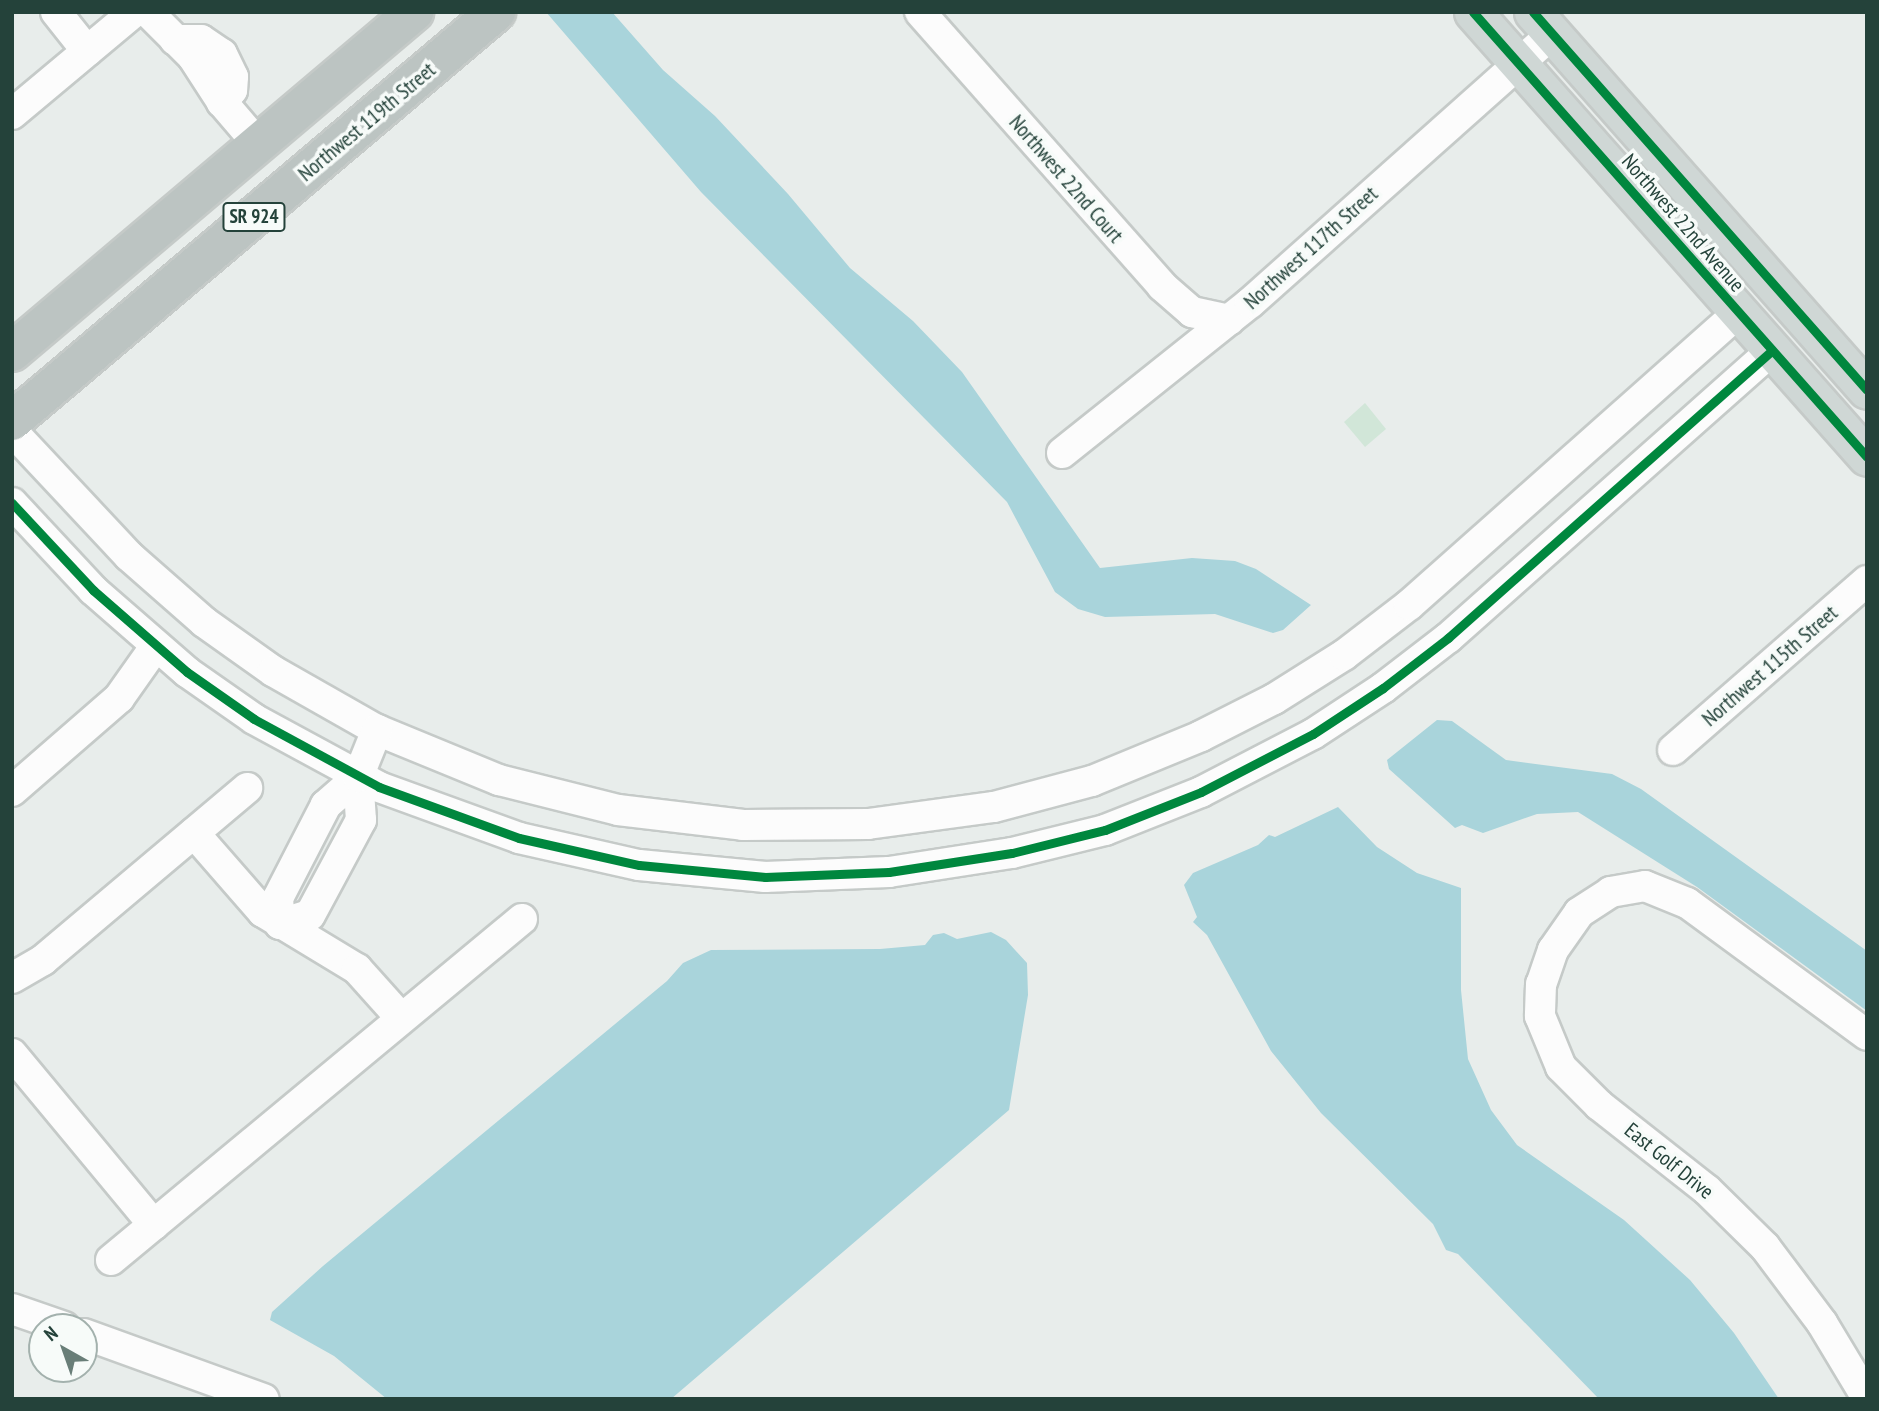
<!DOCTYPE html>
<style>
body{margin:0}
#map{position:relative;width:1879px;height:1411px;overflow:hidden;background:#e8edeb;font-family:"PT Sans Narrow",sans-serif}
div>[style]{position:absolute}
.green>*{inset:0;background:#d1e6d8}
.water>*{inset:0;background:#a9d4db}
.roads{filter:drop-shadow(2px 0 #c5cac8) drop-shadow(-2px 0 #c5cac8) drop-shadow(0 2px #c5cac8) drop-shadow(0 -2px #c5cac8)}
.minor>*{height:30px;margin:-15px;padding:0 15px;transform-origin:15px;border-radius:15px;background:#fcfcfc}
.major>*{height:37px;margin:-18.5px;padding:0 18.5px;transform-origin:18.5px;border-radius:18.5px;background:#cfd7d5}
.highway>*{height:38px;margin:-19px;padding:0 19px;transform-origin:19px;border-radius:19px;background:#bcc4c2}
.cycleway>*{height:9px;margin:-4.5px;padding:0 4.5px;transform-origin:4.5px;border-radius:4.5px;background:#00873e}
span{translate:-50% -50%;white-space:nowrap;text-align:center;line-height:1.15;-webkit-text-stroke:7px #f7fbf9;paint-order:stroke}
.shield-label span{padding:2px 5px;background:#f7fbf9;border:2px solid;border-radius:5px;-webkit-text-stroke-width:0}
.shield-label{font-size:19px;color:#24423a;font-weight:700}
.street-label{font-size:21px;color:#24423a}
.frame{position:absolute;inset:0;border:14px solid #24423a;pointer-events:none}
.north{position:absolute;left:28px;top:1313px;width:70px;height:70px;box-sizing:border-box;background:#f7fbf9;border:2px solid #a3b1ad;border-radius:50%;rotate:320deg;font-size:19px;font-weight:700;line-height:28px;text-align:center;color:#24423a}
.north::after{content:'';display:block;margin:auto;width:24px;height:32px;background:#697e78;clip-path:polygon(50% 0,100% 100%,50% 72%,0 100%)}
</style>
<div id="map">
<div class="green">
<div style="clip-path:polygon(1365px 403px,1386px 429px,1365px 447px,1344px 422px)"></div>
</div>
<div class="water">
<div style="clip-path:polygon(546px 12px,612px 12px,663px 70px,715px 116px,788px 194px,850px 268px,913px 321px,962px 372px,1100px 568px,1192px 558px,1235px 561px,1256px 569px,1311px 605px,1283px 630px,1273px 633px,1215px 614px,1105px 617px,1078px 609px,1055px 592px,1007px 502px,701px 192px)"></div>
<div style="clip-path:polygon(1437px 720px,1452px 721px,1506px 760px,1612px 774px,1641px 789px,1867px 951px,1867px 1011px,1697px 887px,1578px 812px,1537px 814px,1483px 833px,1462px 825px,1455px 828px,1389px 769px,1387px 760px)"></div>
<div style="clip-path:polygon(1338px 807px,1377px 847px,1417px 873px,1461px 888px,1461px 990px,1468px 1059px,1491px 1110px,1517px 1145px,1624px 1220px,1690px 1280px,1734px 1333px,1779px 1399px,1599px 1399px,1458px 1254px,1446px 1250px,1433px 1224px,1321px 1113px,1271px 1051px,1207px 935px,1193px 922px,1197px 917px,1184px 885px,1193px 873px,1258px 845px,1269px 835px,1275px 837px)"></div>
<div style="clip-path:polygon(991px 932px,1006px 940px,1027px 963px,1028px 995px,1009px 1110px,671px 1399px,387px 1399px,334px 1356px,270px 1320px,272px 1312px,323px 1266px,667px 981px,683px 963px,711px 950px,880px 949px,925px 945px,933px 935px,944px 933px,957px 939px)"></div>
</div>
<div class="roads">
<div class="minor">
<div style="left:56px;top:12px;width:50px;rotate:51.5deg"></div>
<div style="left:148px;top:12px;width:64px;rotate:45deg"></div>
<div style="left:193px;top:57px;width:54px;rotate:57.2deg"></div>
<div style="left:222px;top:102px;width:55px;rotate:49.4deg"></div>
<div style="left:920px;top:12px;width:366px;rotate:48.5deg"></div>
<div style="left:1162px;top:286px;width:40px;rotate:41deg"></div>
<div style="left:1192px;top:312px;width:38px;rotate:12deg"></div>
<div style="left:175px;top:40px;width:26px"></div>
<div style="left:201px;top:40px;width:25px;rotate:34deg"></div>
<div style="left:222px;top:54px;width:25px;rotate:64deg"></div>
<div style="left:233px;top:77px;width:13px;rotate:94deg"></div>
<div style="left:232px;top:90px;width:16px;rotate:130deg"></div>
<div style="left:12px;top:114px;width:159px;rotate:-39.9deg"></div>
<div style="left:12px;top:431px;width:171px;rotate:46.9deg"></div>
<div style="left:129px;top:556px;width:100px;rotate:41.3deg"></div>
<div style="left:204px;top:622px;width:85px;rotate:35.4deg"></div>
<div style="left:273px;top:671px;width:120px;rotate:29.6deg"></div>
<div style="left:377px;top:730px;width:132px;rotate:22.3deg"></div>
<div style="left:499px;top:780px;width:123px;rotate:14.1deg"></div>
<div style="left:618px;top:810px;width:126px;rotate:6.8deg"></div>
<div style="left:743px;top:825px;width:125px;rotate:-0.5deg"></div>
<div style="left:868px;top:824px;width:127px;rotate:-7.7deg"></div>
<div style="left:994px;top:807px;width:101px;rotate:-14.9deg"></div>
<div style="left:1092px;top:781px;width:118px;rotate:-22.4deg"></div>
<div style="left:1201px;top:736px;width:82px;rotate:-26.9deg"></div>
<div style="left:1274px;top:699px;width:83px;rotate:-32.2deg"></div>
<div style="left:1344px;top:655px;width:82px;rotate:-37.6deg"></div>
<div style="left:1409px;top:605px;width:440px;rotate:-41.6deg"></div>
<div style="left:1062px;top:453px;width:241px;rotate:-38.6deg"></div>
<div style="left:1250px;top:303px;width:404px;rotate:-41.7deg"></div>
<div style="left:12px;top:503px;width:119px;rotate:47deg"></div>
<div style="left:93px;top:590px;width:125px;rotate:41.1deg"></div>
<div style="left:187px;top:672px;width:82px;rotate:35deg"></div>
<div style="left:254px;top:719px;width:142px;rotate:28.5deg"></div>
<div style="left:379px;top:787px;width:149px;rotate:20deg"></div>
<div style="left:519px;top:838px;width:123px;rotate:12.7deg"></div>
<div style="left:639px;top:865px;width:127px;rotate:5.4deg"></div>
<div style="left:765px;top:877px;width:124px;rotate:-2.3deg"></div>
<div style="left:889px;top:872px;width:124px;rotate:-8.8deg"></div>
<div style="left:1012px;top:853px;width:96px;rotate:-13.9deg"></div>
<div style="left:1105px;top:830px;width:103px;rotate:-21.6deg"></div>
<div style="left:1201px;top:792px;width:126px;rotate:-27.4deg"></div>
<div style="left:1313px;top:734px;width:84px;rotate:-33.3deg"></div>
<div style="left:1383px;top:688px;width:82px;rotate:-37.6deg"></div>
<div style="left:1448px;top:638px;width:433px;rotate:-41.6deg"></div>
<div style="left:1673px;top:750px;width:257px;rotate:-41.1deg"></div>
<div style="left:358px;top:777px;width:43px;rotate:138.8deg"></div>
<div style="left:326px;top:805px;width:105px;rotate:117.3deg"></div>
<div style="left:278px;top:898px;width:26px;rotate:86deg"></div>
<div style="left:280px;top:924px;width:31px;rotate:-17deg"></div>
<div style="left:310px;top:915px;width:108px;rotate:-61.8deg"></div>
<div style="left:361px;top:820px;width:43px;rotate:-94deg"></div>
<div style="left:358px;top:777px;width:51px;rotate:-68deg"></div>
<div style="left:12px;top:791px;width:142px;rotate:-41deg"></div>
<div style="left:119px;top:698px;width:62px;rotate:-54.8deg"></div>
<div style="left:194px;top:833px;width:105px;rotate:48.9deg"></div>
<div style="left:263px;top:912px;width:110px;rotate:31.2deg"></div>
<div style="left:357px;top:969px;width:66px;rotate:48.1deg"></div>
<div style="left:12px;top:978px;width:36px;rotate:-30deg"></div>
<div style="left:43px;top:960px;width:267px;rotate:-40.1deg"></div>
<div style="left:1867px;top:1035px;width:223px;rotate:-143.7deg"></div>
<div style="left:1687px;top:903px;width:45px;rotate:-158deg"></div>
<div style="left:1645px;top:886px;width:35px;rotate:170deg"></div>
<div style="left:1611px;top:892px;width:38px;rotate:147deg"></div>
<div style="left:1579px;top:913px;width:45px;rotate:125.1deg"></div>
<div style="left:1553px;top:950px;width:36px;rotate:109deg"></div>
<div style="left:1541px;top:984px;width:32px;rotate:92deg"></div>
<div style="left:1540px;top:1016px;width:55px;rotate:67.6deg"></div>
<div style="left:1561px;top:1067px;width:54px;rotate:45deg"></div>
<div style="left:1599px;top:1105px;width:137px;rotate:38.2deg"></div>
<div style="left:1707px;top:1190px;width:81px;rotate:44.5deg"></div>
<div style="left:1765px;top:1247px;width:95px;rotate:53.1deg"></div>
<div style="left:1822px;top:1323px;width:87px;rotate:59deg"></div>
<div style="left:12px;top:1054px;width:222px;rotate:50.3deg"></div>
<div style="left:111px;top:1260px;width:534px;rotate:-39.68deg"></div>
<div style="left:12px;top:1309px;width:55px;rotate:19.1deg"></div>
<div style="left:84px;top:1334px;width:191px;rotate:19.9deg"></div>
</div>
<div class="major">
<div style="left:1473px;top:12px;width:594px;rotate:48.48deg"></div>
<div style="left:1533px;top:12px;width:504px;rotate:48.54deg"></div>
</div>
<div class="highway">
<div style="left:12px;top:352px;width:527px;rotate:-40.22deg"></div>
<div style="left:12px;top:421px;width:634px;rotate:-40.2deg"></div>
</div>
</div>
<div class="cycleway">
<div style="left:1473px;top:12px;width:594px;rotate:48.48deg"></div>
<div style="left:1533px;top:12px;width:504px;rotate:48.54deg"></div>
<div style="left:12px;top:503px;width:119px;rotate:47deg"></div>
<div style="left:93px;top:590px;width:125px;rotate:41.1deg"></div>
<div style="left:187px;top:672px;width:82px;rotate:35deg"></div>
<div style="left:254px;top:719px;width:142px;rotate:28.5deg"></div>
<div style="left:379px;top:787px;width:149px;rotate:20deg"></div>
<div style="left:519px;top:838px;width:123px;rotate:12.7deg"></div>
<div style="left:639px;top:865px;width:127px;rotate:5.4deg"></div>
<div style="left:765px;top:877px;width:124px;rotate:-2.3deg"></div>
<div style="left:889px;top:872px;width:124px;rotate:-8.8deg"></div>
<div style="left:1012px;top:853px;width:96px;rotate:-13.9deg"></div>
<div style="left:1105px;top:830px;width:103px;rotate:-21.6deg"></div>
<div style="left:1201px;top:792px;width:126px;rotate:-27.4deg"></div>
<div style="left:1313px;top:734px;width:84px;rotate:-33.3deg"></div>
<div style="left:1383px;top:688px;width:82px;rotate:-37.6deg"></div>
<div style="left:1448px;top:638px;width:433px;rotate:-41.6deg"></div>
</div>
<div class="shield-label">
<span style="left:254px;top:217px">SR 924</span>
</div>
<div class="street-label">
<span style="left:367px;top:122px;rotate:-40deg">Northwest 119th Street</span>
<span style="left:1066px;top:179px;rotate:49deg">Northwest 22nd Court</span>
<span style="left:1683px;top:223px;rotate:49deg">Northwest 22nd Avenue</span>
<span style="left:1311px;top:248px;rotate:-42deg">Northwest 117th Street</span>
<span style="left:1770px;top:666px;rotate:-41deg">Northwest 115th Street</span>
<span style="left:1669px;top:1161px;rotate:39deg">East Golf Drive</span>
</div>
<div class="frame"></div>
<div class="north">N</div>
</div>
